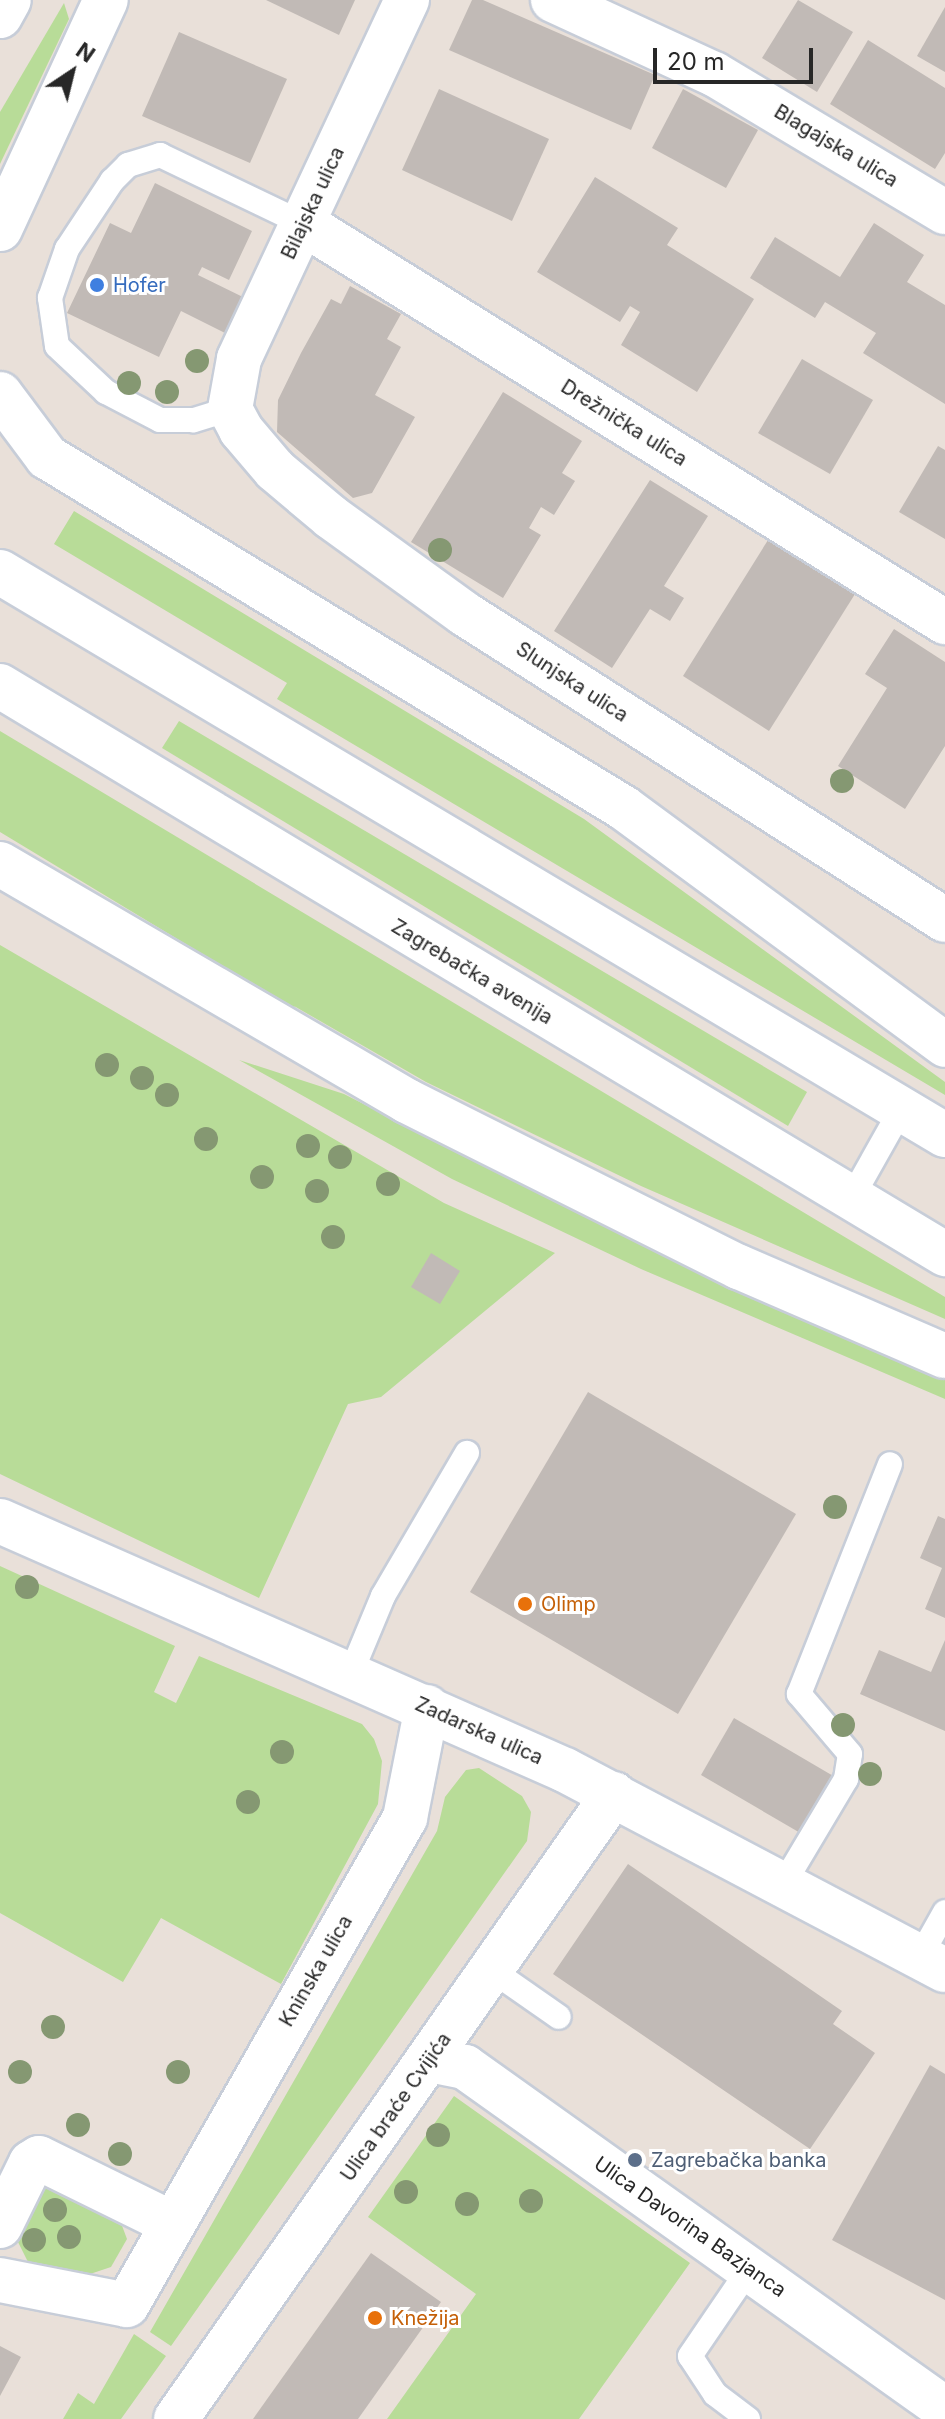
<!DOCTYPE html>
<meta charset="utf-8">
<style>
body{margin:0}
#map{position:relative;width:945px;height:2419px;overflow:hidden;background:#e9e0d9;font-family:Inter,sans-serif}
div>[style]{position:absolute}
.green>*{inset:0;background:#b8dc98}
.building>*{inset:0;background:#c1bab6}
.roads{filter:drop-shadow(2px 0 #c7cdd8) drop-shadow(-2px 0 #c7cdd8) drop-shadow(0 2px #c7cdd8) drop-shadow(0 -2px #c7cdd8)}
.lane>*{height:24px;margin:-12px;padding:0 12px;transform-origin:12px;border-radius:12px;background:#fff}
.street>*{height:44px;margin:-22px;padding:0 22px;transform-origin:22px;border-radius:22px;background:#fff}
.secondary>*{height:44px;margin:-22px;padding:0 22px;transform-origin:22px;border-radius:22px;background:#fff}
.trees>*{width:24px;height:24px;margin:-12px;border-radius:50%;background:#859872}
.dots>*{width:22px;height:22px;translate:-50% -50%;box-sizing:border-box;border:4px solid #fff;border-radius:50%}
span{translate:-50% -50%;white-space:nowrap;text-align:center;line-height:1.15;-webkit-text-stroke:6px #fff;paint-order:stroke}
.street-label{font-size:20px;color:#272727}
.shop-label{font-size:20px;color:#366cbe}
.left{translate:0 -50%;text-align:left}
.food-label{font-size:20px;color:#c56008}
.service-label{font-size:20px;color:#4e5e75}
.north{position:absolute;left:32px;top:32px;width:80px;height:80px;-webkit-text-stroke:6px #fff;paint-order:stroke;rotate:35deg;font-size:22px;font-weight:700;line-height:32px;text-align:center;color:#272727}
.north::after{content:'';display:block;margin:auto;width:28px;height:36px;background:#272727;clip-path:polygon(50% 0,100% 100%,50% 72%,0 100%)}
.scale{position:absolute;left:653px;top:48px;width:160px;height:36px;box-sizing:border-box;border:4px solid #272727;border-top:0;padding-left:10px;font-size:24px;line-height:28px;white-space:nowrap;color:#272727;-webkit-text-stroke:6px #fff;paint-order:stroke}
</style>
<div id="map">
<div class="green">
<div style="clip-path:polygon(64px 3px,69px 19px,0 164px,0 112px)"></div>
<div style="clip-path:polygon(74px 511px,584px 819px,945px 1082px,945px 1095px,277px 699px,287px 683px,54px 544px)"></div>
<div style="clip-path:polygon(179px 721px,807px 1092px,788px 1126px,162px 748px)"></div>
<div style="clip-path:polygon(0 731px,945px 1297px,945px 1319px,641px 1186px,426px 1082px,294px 1006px,300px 1013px,0 832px)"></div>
<div style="clip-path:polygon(0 945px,444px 1203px,555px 1253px,381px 1397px,348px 1404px,259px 1598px,0 1474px)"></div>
<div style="clip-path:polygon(239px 1060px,344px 1094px,575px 1212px,945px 1376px,945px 1399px,641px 1269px,452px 1179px)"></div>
<div style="clip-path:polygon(0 1566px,175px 1646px,154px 1692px,176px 1703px,199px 1656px,362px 1724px,374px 1739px,382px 1761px,378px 1804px,281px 1984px,161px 1918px,123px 1982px,0 1913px)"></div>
<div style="clip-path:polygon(479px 1768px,522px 1796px,531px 1812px,527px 1841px,171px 2346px,150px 2332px,437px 1831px,445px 1797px,466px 1770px)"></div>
<div style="clip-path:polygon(454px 2096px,690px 2263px,579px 2419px,387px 2419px,476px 2294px,368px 2217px)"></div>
<div style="clip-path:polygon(49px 2186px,118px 2215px,127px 2239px,111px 2267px,72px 2280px,32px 2270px,18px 2242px,17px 2222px,37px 2191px)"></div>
<div style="clip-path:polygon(134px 2334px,166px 2356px,121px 2419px,63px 2419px,78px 2393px,94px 2404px)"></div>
</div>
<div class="building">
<div style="clip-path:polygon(266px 0,355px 0,339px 35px)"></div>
<div style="clip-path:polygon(472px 0,483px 0,655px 75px,631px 130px,449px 50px)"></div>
<div style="clip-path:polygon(798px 0,853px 32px,817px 92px,762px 58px)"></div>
<div style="clip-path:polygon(945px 7px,945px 72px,917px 56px)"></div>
<div style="clip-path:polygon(179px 32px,287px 79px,250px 163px,142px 116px)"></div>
<div style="clip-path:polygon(868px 40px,945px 88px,945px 153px,935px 169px,830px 104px)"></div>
<div style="clip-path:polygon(439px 89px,549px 139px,512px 221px,402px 170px)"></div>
<div style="clip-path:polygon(683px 89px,758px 130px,726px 188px,652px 148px)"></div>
<div style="clip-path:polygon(595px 177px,678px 228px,667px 245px,754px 299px,697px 392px,621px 345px,640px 312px,630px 306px,620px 322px,537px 272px)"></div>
<div style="clip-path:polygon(155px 183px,252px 231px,229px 280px,202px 267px,198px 275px,249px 300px,231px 336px,181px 311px,159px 357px,67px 313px,110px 223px,131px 233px)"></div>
<div style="clip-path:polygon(874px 223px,924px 255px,907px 282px,945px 305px,945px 404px,863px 353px,876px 333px,825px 302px,815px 318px,750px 278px,775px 237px,840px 277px)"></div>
<div style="clip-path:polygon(350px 286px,401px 314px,387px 339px,401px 347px,375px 395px,415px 417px,372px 493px,353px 498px,277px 432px,278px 400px,301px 353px,331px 299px,341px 304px)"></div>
<div style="clip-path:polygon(802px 359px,873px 400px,830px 474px,758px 433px)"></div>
<div style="clip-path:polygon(503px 392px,582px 441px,562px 473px,575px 481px,554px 515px,541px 507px,529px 528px,541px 535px,503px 598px,411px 542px)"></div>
<div style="clip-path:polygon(938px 446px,945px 450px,945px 539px,899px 512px)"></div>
<div style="clip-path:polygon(650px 480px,708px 516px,664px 586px,684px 598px,670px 621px,650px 609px,612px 668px,554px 631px)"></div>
<div style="clip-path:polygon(768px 540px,855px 594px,769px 731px,683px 676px)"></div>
<div style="clip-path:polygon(894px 629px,945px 662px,945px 746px,905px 809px,838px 766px,887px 688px,865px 674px)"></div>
<div style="clip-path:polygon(431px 1253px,460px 1271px,440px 1304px,411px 1287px)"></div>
<div style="clip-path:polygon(588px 1392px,796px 1514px,678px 1714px,470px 1592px)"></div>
<div style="clip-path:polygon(938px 1516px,945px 1519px,945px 1618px,925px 1609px,942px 1568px,920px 1558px)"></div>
<div style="clip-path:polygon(945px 1640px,945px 1731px,860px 1694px,879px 1650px,931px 1672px)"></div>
<div style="clip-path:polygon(734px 1718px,835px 1777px,802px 1834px,701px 1775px)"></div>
<div style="clip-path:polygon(628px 1864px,842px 2011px,833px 2024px,875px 2053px,810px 2149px,553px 1974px)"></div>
<div style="clip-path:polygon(930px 2065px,945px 2074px,945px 2300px,832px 2240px)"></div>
<div style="clip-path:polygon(371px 2253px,441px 2302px,358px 2419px,253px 2419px)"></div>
<div style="clip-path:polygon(0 2346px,21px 2357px,0 2396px)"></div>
</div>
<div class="roads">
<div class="lane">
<div style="left:230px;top:409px;width:39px;rotate:163deg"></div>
<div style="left:193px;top:420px;width:33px;rotate:180deg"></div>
<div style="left:160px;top:420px;width:61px;rotate:-152.6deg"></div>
<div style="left:106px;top:392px;width:67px;rotate:-136.8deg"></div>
<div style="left:57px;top:346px;width:49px;rotate:-98.3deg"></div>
<div style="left:50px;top:298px;width:52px;rotate:-70.9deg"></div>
<div style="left:67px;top:249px;width:82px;rotate:-56.5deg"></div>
<div style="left:112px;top:181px;width:23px;rotate:-45deg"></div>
<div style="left:128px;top:165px;width:34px;rotate:-17deg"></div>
<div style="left:160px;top:155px;width:160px;rotate:25.6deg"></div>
<div style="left:851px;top:1199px;width:102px;rotate:-60.7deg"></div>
<div style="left:351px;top:1673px;width:83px;rotate:-67.4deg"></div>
<div style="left:383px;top:1596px;width:166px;rotate:-59.6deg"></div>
<div style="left:784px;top:1883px;width:121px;rotate:-59.2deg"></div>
<div style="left:846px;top:1779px;width:25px;rotate:-81deg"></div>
<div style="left:850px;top:1754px;width:79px;rotate:-130.4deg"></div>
<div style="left:799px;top:1694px;width:247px;rotate:-68.4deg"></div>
<div style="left:921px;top:1955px;width:49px;rotate:-60.8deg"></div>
<div style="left:493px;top:1971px;width:80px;rotate:34.9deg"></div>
<div style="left:748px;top:2419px;width:41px;rotate:-142.9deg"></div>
<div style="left:715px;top:2394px;width:45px;rotate:-123.3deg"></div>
<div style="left:690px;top:2356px;width:107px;rotate:-55.7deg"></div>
</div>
<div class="street">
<div style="left:407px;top:0;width:396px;rotate:115.1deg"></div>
<div style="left:239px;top:359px;width:51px;rotate:100.2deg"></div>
<div style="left:230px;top:409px;width:24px;rotate:62deg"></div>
<div style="left:241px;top:430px;width:52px;rotate:49.6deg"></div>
<div style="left:275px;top:470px;width:73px;rotate:40deg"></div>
<div style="left:331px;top:517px;width:165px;rotate:35.9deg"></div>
<div style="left:465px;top:614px;width:569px;rotate:32.52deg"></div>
<div style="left:553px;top:0;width:177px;rotate:24.7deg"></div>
<div style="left:714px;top:74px;width:269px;rotate:30.9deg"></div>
<div style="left:304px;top:224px;width:755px;rotate:31.84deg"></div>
<div style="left:0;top:1521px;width:617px;rotate:23.78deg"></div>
<div style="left:565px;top:1770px;width:429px;rotate:27.8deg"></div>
<div style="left:429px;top:2060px;width:37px;rotate:11deg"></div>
<div style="left:465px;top:2067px;width:589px;rotate:35.47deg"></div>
<div style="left:0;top:2226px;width:70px;rotate:-63.8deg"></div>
<div style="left:31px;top:2163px;width:9px;rotate:-32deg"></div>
<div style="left:39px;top:2158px;width:149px;rotate:26.2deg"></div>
<div style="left:0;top:2280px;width:129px;rotate:11.1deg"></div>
<div style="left:127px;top:2305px;width:561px;rotate:-60.28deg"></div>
<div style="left:405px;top:1818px;width:113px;rotate:-78.8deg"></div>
<div style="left:176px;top:2419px;width:763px;rotate:-54.98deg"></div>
</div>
<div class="secondary">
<div style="left:0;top:16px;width:18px;rotate:-61deg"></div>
<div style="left:0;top:229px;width:252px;rotate:-65.2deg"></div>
<div style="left:0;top:394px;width:79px;rotate:53.3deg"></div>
<div style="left:47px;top:457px;width:675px;rotate:31.31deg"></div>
<div style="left:624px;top:808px;width:399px;rotate:36.4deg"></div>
<div style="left:0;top:572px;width:1100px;rotate:30.79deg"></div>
<div style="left:0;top:686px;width:1103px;rotate:31.01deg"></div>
<div style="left:0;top:864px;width:471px;rotate:30.2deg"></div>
<div style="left:407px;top:1101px;width:371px;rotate:26.6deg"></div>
<div style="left:739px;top:1267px;width:224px;rotate:23.4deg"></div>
</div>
</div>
<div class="trees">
<div style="left:197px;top:361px"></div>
<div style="left:129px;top:383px"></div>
<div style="left:167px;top:392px"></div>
<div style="left:440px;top:550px"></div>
<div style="left:842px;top:781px"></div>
<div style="left:107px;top:1065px"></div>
<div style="left:142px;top:1078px"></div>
<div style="left:167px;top:1095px"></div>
<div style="left:206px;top:1139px"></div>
<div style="left:308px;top:1146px"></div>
<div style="left:340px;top:1157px"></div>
<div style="left:262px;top:1177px"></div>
<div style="left:388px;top:1184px"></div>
<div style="left:317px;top:1191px"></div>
<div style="left:333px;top:1237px"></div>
<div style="left:835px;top:1507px"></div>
<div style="left:27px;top:1587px"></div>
<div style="left:843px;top:1725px"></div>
<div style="left:282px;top:1752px"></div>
<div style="left:870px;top:1774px"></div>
<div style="left:248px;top:1802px"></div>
<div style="left:53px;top:2027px"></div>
<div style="left:20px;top:2072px"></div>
<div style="left:178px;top:2072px"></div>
<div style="left:78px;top:2125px"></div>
<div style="left:438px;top:2135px"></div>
<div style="left:120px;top:2154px"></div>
<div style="left:406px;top:2192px"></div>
<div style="left:531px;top:2201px"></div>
<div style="left:467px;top:2204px"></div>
<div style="left:55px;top:2210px"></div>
<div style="left:69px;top:2237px"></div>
<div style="left:34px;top:2240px"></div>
</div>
<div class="dots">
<div style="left:97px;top:285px;background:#3f7fe0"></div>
<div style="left:525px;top:1604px;background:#e8710a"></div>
<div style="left:635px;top:2160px;background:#5c6f8a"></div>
<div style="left:375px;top:2318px;background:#e8710a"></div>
</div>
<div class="street-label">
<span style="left:836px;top:146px;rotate:31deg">Blagajska ulica</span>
<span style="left:313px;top:203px;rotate:-65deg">Bilajska ulica</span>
<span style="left:624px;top:423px;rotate:32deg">Drežnička ulica</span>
<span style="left:572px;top:682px;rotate:33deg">Slunjska ulica</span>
<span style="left:472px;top:972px;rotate:31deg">Zagrebačka avenija</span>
<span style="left:479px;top:1731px;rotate:24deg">Zadarska ulica</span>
<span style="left:316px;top:1971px;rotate:-60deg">Kninska ulica</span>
<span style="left:396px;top:2107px;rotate:-55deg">Ulica braće Cvijića</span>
<span style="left:690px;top:2227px;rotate:35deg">Ulica Davorina Bazjanca</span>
</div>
<div class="shop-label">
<span class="left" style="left:113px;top:285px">Hofer</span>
</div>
<div class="food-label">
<span class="left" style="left:541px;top:1604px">Olimp</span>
<span class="left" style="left:391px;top:2318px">Knežija</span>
</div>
<div class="service-label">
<span class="left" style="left:651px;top:2160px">Zagrebačka banka</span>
</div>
<div class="north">N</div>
<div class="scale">20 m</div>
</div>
